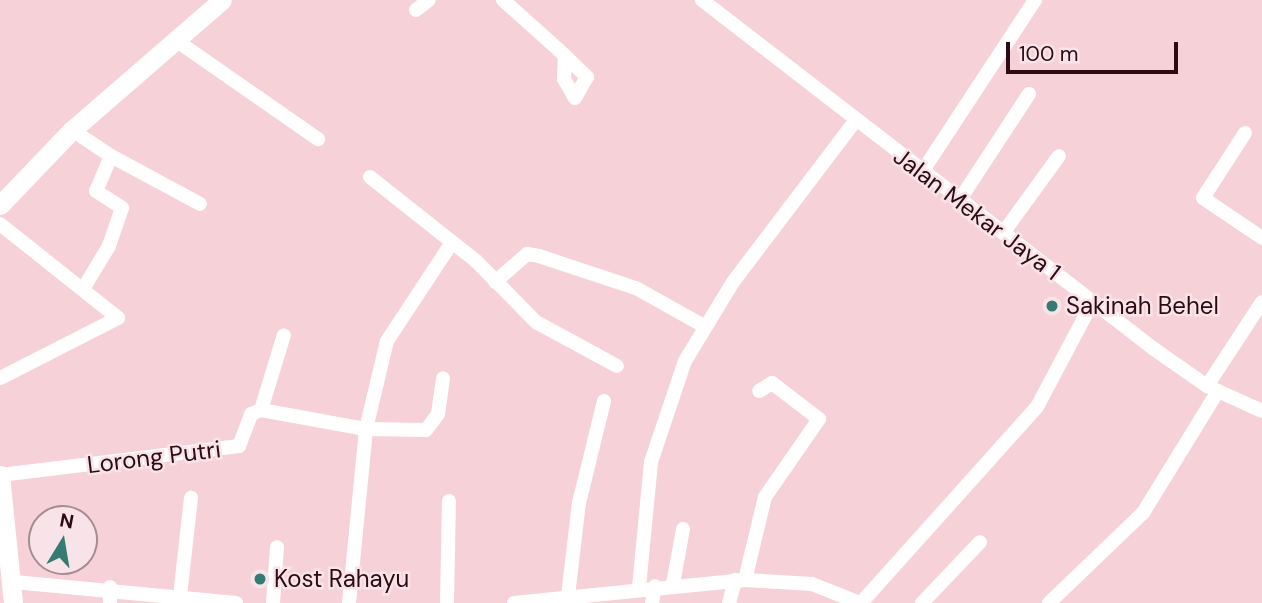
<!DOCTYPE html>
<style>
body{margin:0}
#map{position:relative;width:1262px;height:603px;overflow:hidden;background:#f7d1d8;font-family:"DM Sans",sans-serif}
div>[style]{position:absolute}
.minor>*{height:14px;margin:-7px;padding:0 7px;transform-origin:7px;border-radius:7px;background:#fff}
.secondary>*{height:19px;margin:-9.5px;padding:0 9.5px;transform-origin:9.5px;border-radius:9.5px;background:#fff}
.dots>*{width:19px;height:19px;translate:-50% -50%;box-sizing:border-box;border:4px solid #f8e4e8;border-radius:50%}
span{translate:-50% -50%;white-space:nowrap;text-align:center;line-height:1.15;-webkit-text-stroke:5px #f8e4e8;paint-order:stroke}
.street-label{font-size:24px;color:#2c0b15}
.poi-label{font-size:24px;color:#2c0b15}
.left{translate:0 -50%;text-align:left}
.north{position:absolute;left:28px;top:505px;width:70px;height:70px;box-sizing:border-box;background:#f8e4e8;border:2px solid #a68d94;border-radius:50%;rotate:11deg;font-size:19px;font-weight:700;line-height:28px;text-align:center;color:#2c0b15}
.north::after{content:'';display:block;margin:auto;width:24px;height:32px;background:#357b73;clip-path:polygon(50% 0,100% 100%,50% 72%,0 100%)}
.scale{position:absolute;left:1006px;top:42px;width:172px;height:32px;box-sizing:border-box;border:4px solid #2c0b15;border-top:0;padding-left:9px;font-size:21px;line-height:24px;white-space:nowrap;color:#2c0b15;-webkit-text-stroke:5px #f8e4e8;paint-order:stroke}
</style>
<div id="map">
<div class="minor">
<div style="left:503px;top:0;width:75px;rotate:41.8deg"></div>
<div style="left:559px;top:50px;width:39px;rotate:44deg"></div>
<div style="left:587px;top:77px;width:24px;rotate:120deg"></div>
<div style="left:575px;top:98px;width:22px;rotate:-120deg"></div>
<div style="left:564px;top:79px;width:23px;rotate:-88deg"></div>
<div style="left:702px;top:0;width:571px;rotate:37.67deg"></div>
<div style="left:1154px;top:349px;width:65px;rotate:34.9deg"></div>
<div style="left:1207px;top:386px;width:60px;rotate:24.4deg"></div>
<div style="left:416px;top:10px;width:16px;rotate:-38deg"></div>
<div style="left:177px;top:41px;width:172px;rotate:34.8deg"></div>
<div style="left:72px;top:130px;width:47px;rotate:33.7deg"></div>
<div style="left:111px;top:156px;width:38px;rotate:113deg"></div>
<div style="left:96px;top:191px;width:31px;rotate:33deg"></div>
<div style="left:122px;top:208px;width:40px;rotate:108.9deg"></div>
<div style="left:109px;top:246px;width:50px;rotate:121.2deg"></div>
<div style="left:1245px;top:133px;width:77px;rotate:122.9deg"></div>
<div style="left:1203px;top:198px;width:71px;rotate:34.1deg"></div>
<div style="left:111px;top:156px;width:101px;rotate:28.3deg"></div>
<div style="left:922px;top:172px;width:206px;rotate:-56.7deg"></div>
<div style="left:370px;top:177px;width:135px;rotate:38.4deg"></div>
<div style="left:476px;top:261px;width:86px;rotate:45.5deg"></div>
<div style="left:536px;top:322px;width:92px;rotate:28.5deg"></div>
<div style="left:959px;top:201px;width:128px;rotate:-56.8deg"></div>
<div style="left:0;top:224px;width:151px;rotate:38.5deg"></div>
<div style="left:118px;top:318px;width:132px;rotate:153deg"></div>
<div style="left:1003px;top:233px;width:95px;rotate:-54deg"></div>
<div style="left:495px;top:282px;width:43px;rotate:-41.2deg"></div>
<div style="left:527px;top:254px;width:12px;rotate:9deg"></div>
<div style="left:539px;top:256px;width:102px;rotate:18.3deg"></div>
<div style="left:636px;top:288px;width:78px;rotate:29.2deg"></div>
<div style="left:1207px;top:386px;width:100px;rotate:-56.8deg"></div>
<div style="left:261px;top:410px;width:78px;rotate:-73deg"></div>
<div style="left:0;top:475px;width:241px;rotate:-6.9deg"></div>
<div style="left:239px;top:446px;width:34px;rotate:-69deg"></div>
<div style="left:251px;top:414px;width:11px;rotate:-22deg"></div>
<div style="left:261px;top:410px;width:107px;rotate:10.3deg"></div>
<div style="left:366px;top:429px;width:90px;rotate:-76.6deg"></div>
<div style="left:387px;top:341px;width:116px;rotate:-56.6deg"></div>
<div style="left:745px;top:580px;width:85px;rotate:-76.5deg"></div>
<div style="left:765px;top:497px;width:95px;rotate:-55.3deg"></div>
<div style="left:819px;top:419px;width:59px;rotate:-142.5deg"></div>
<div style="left:772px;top:383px;width:15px;rotate:148deg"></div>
<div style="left:14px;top:582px;width:223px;rotate:5.4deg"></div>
<div style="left:673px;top:584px;width:56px;rotate:-79.7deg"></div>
<div style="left:639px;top:587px;width:126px;rotate:-84.5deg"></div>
<div style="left:651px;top:462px;width:107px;rotate:-71.4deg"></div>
<div style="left:685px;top:361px;width:92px;rotate:-58.7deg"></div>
<div style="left:733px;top:282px;width:203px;rotate:-52.8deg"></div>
<div style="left:180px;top:596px;width:99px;rotate:-83.6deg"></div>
<div style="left:568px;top:596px;width:94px;rotate:-83.3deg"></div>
<div style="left:579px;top:503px;width:105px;rotate:-76.2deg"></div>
<div style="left:110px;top:603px;width:16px;rotate:-90deg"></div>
<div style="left:273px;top:603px;width:56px;rotate:-85.9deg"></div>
<div style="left:349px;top:603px;width:175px;rotate:-84.4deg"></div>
<div style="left:366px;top:429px;width:60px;rotate:1deg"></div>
<div style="left:426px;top:430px;width:20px;rotate:-53deg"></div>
<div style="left:438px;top:414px;width:36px;rotate:-82deg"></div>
<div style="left:447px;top:603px;width:102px;rotate:-88.9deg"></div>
<div style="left:514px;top:603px;width:232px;rotate:-5.7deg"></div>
<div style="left:745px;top:580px;width:67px;rotate:3.4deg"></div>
<div style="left:812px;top:584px;width:52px;rotate:21.6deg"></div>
<div style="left:652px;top:603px;width:17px;rotate:-80deg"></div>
<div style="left:729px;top:603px;width:24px;rotate:-75deg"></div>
<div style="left:861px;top:603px;width:263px;rotate:-48.1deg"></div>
<div style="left:1037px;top:407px;width:118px;rotate:-62.1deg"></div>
<div style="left:922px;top:603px;width:84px;rotate:-46.4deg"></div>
<div style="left:1049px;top:603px;width:130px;rotate:-43.8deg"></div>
<div style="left:1143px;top:513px;width:143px;rotate:-58.4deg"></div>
</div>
<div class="secondary">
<div style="left:0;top:205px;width:104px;rotate:-46.2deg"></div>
<div style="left:72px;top:130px;width:198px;rotate:-40.9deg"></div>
<div style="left:0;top:475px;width:129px;rotate:84.2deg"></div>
</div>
<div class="dots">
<div style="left:1052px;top:306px;background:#357b73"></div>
<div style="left:260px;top:579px;background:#357b73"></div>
</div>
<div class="street-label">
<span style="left:977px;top:214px;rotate:37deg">Jalan Mekar Jaya 1</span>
<span style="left:154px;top:457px;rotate:-7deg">Lorong Putri</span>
</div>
<div class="poi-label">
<span class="left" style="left:1066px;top:306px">Sakinah Behel</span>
<span class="left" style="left:274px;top:579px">Kost Rahayu</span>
</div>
<div class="north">N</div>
<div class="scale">100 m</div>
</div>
